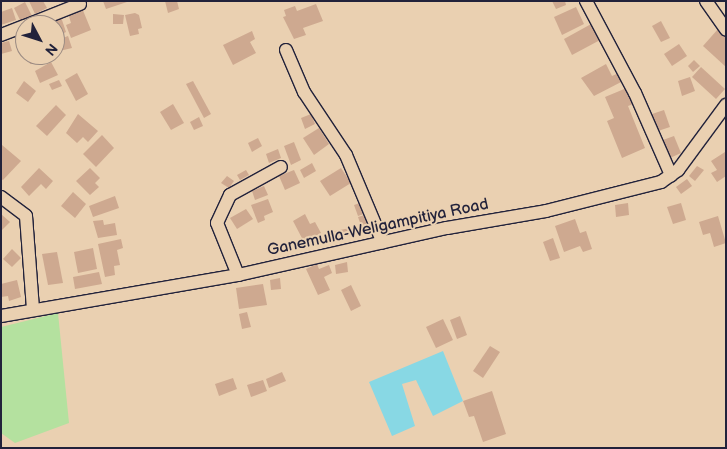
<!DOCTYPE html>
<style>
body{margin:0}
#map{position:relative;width:727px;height:449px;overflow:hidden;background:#ead0b1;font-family:"Balsamiq Sans",sans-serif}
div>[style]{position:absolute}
.green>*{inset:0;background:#b4e19f}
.water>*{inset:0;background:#88d8e4}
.building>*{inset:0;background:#cea990}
.roads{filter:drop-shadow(1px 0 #22223b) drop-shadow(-1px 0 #22223b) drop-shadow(0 1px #22223b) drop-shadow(0 -1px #22223b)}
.minor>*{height:12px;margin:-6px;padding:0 6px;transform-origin:6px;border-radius:6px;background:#ead0b1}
span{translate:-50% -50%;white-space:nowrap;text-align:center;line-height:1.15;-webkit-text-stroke:4px #ead0b1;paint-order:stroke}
.street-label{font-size:16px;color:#22223b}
.frame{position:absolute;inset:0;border:2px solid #22223b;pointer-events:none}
.north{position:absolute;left:15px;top:15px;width:50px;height:50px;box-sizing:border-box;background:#ead0b1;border:1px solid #9a8a82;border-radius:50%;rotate:130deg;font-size:14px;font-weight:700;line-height:20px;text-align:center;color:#22223b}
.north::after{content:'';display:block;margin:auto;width:18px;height:22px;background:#22223b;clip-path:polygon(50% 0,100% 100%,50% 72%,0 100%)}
</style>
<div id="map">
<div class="green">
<div style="clip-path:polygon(58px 313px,69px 423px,15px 443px,1px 433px,1px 327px)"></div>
</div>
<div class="water">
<div style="clip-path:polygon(443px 351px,463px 401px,433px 416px,416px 380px,402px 384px,415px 426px,392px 436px,369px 382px)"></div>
</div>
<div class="building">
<div style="clip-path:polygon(29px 1px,43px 1px,47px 8px,35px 14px)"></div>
<div style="clip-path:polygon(103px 1px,127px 1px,127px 2px,106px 9px)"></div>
<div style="clip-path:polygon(165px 1px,177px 1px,179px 9px,168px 13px)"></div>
<div style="clip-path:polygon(552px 1px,565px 1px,566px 5px,556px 9px)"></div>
<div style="clip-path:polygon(25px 2px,32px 16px,21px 22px,14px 8px)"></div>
<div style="clip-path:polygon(316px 4px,323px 21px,303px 28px,306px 35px,294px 39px,283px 17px,286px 16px,284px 10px,295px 6px,297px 11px)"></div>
<div style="clip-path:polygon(576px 7px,584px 24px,562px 35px,554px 17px)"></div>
<div style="clip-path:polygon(12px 8px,16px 20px,1px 25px,1px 12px)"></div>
<div style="clip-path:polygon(82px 8px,91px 30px,71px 38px,66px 25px,71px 23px,68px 13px)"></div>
<div style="clip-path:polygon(135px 13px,139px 15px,142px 28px,138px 29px,139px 34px,130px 36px,125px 15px)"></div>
<div style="clip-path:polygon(113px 14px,124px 15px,123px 24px,113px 24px)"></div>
<div style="clip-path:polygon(61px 17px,66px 32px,62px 34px,63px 38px,68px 36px,72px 48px,55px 52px,55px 25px,47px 25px,46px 22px)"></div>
<div style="clip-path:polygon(661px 21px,670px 38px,661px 42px,652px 26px)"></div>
<div style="clip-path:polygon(593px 23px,602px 39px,572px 55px,564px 39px)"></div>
<div style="clip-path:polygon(718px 29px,726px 37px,726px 67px,703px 46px)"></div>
<div style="clip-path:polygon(252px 31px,255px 39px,250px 42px,256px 53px,233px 65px,223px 45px)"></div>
<div style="clip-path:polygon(9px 41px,12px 51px,1px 54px,1px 43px)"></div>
<div style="clip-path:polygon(679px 44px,687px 56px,672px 66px,664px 54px)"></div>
<div style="clip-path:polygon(28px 55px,46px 55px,48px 60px,30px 64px)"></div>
<div style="clip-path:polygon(694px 60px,700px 66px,693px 72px,688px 66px)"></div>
<div style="clip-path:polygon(51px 62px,58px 75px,40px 83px,35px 71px)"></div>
<div style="clip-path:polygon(606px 64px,612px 76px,621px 72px,625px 80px,594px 96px,581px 78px)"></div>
<div style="clip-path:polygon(701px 67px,725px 89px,716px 99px,692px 77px)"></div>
<div style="clip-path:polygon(77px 73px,88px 94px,76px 101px,65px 80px)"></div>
<div style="clip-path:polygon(690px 77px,695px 91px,682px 96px,678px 81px)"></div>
<div style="clip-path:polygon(59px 80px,62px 86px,52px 90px,49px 84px)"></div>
<div style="clip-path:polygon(24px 81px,36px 91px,28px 102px,16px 93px)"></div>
<div style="clip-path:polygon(193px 81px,211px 114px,204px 118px,186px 84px)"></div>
<div style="clip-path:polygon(629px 87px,636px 103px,628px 106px,645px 148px,622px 158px,607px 121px,614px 118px,605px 97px)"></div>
<div style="clip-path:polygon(173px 104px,184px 123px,171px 130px,160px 112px)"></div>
<div style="clip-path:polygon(56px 105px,66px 115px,47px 136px,36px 126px)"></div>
<div style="clip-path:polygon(664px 110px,670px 127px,658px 131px,652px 114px)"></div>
<div style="clip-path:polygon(78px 114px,98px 131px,88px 142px,83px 137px,77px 143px,66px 133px)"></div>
<div style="clip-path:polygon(311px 114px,315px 124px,305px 129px,301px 118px)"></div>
<div style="clip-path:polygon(199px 117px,203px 126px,194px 130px,190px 122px)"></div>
<div style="clip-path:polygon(319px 128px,329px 144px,314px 155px,303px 138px)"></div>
<div style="clip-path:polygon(102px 135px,114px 148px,96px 167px,83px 154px)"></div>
<div style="clip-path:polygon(674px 136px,681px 153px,670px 158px,663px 140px)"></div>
<div style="clip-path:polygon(258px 138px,262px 146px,252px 152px,248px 143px)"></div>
<div style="clip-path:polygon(294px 142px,301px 160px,291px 165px,284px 146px)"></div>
<div style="clip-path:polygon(2px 145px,21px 161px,3px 180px,1px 179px)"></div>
<div style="clip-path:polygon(278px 149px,281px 158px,269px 163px,266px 154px)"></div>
<div style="clip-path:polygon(725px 152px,726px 176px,717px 182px,711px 173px,717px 170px,711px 161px)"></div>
<div style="clip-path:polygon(312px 163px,316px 171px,304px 178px,300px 170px)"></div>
<div style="clip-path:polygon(697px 166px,704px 170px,695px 181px,689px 176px)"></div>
<div style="clip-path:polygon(39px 168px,53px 181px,46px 189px,41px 184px,29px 196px,21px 187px)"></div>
<div style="clip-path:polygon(90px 168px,100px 178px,95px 183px,99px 187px,90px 195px,76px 181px)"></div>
<div style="clip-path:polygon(341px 168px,351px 183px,330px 196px,320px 181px)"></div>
<div style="clip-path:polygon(246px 170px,249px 175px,240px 180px,237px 175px)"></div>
<div style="clip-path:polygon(294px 170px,300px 183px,285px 190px,279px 176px)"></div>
<div style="clip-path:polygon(227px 176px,234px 181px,229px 188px,221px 183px)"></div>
<div style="clip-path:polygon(687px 179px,692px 186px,681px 194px,676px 187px)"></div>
<div style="clip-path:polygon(264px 186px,268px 195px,255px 200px,252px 191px)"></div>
<div style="clip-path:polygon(73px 192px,86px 204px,75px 218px,61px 206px)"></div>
<div style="clip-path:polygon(115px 196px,119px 208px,93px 217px,89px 206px)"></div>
<div style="clip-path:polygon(268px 199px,273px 212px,264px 216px,265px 220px,258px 223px,251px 205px)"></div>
<div style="clip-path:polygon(363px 202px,367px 213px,358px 216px,354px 205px)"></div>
<div style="clip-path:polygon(628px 203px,629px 215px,616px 217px,615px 205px)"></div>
<div style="clip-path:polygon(681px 203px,686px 220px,673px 224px,667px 207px)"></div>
<div style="clip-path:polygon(246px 209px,253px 219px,237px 229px,230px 218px)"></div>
<div style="clip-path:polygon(1px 214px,10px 222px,1px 231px)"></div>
<div style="clip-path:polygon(305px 214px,310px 224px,315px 222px,321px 233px,304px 242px,293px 221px)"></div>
<div style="clip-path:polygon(368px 214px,372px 228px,363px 231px,358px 217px)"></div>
<div style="clip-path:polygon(718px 216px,726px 243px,714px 247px,710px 233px,703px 235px,699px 222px)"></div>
<div style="clip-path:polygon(575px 219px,580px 233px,586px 231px,592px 249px,583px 252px,580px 246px,564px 252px,555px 226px)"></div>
<div style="clip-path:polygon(103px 220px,104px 225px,115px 223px,117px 235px,98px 238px,93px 221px)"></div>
<div style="clip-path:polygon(350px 228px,352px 235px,332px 240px,330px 232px)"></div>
<div style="clip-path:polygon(553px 238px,560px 258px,550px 261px,543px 242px)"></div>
<div style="clip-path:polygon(121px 239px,123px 248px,117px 250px,120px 265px,114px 266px,115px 275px,105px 277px,98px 244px)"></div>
<div style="clip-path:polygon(93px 248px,97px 269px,78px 273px,74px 252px)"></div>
<div style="clip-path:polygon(12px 249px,21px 258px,12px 267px,3px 259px)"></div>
<div style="clip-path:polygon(57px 252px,63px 283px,48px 285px,42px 254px)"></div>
<div style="clip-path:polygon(347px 262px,348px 272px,336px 274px,335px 265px)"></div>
<div style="clip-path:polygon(317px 264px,319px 269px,329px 265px,332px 273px,324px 277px,330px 290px,318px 295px,306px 269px)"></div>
<div style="clip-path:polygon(99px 272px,102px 284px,75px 289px,73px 277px)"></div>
<div style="clip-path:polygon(280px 278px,281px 289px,271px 290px,270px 280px)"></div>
<div style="clip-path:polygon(17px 280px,21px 297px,9px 301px,8px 296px,1px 297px,1px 284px)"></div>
<div style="clip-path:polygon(263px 284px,267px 305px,239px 309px,236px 288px)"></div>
<div style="clip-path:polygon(351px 285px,361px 306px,351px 311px,341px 290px)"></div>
<div style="clip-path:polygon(247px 312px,251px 327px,242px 329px,239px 314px)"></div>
<div style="clip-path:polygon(460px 316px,467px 335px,457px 339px,450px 320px)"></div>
<div style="clip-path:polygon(443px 319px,453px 340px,436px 348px,426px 327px)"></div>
<div style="clip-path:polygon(490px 346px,500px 352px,483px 378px,473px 371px)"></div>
<div style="clip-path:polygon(282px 372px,286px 381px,269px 388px,266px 379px)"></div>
<div style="clip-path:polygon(233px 378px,237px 389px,219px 396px,215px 384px)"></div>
<div style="clip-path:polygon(263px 380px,267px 391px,251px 397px,247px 385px)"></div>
<div style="clip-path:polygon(492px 391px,506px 434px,483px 442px,474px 416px,469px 417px,463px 401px)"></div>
</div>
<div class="roads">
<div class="minor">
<div style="left:586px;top:1px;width:104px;rotate:62deg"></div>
<div style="left:635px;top:93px;width:90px;rotate:66.3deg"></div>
<div style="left:706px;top:1px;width:35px;rotate:55deg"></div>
<div style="left:27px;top:25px;width:57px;rotate:-21.6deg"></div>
<div style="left:1px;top:35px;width:26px;rotate:-21deg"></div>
<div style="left:286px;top:50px;width:46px;rotate:66.8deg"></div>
<div style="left:304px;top:92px;width:76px;rotate:56.3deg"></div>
<div style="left:346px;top:155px;width:95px;rotate:67.2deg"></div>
<div style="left:1px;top:197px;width:31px;rotate:37deg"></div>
<div style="left:26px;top:216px;width:93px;rotate:85.7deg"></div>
<div style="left:238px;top:275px;width:56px;rotate:-112deg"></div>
<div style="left:217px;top:223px;width:31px;rotate:-65deg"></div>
<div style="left:230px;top:195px;width:58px;rotate:-28.8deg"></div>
<div style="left:1px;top:316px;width:241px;rotate:-9.8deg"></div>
<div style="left:238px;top:275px;width:214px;rotate:-12.7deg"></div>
<div style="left:447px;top:228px;width:100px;rotate:-9.7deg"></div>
<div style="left:546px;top:211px;width:119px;rotate:-14.2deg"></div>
<div style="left:661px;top:182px;width:21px;rotate:-35deg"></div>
<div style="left:678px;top:170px;width:81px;rotate:-53.6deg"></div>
</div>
</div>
<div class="street-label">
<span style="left:378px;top:228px;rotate:-12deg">Ganemulla-Weligampitiya Road</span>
</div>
<div class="frame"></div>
<div class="north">N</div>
</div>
